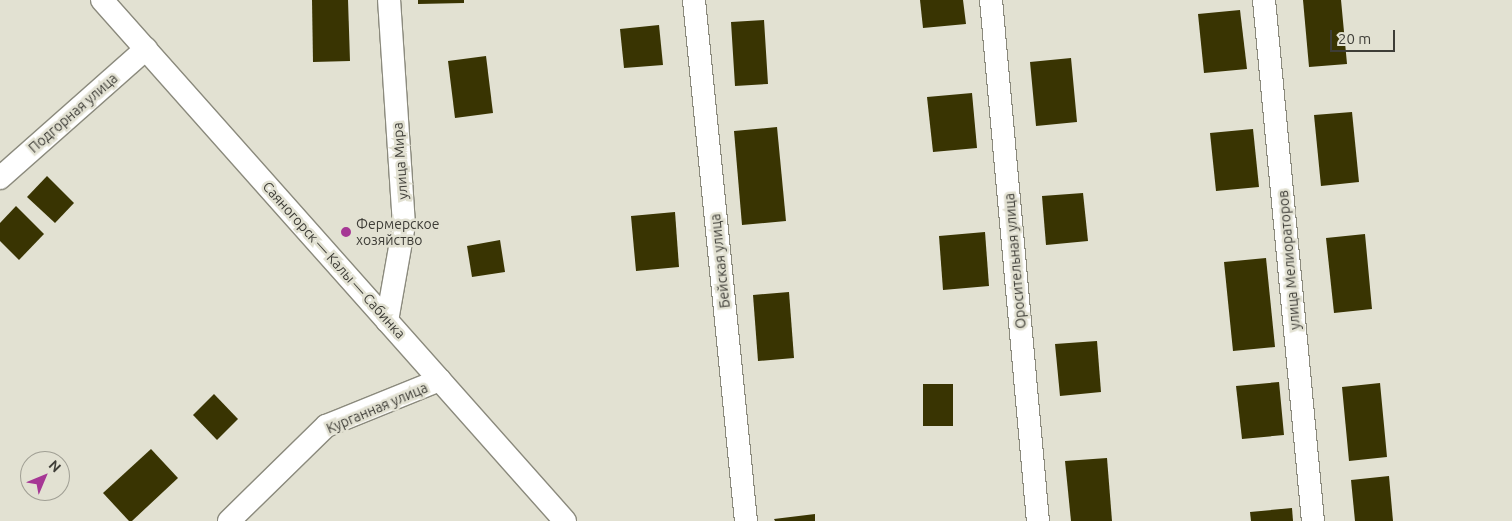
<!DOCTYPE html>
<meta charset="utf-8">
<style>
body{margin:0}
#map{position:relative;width:1512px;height:521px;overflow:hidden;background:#e2e1d2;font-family:Ubuntu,sans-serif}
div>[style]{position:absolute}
.building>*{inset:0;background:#393402}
.roads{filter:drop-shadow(1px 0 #8b8a7d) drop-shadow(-1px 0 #8b8a7d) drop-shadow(0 1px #8b8a7d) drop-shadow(0 -1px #8b8a7d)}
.minor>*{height:22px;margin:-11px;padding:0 11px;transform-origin:11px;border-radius:11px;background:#fff}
.dots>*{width:14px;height:14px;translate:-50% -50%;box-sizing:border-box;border:2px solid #e2e1d2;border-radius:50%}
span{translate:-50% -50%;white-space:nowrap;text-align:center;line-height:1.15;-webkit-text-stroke:5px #e2e1d2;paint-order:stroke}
.street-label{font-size:14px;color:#3e3d37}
.poi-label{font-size:14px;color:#3e3d37}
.left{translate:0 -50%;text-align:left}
.north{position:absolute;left:20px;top:451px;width:50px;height:50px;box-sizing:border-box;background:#e2e1d2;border:1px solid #a09f94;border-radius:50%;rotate:45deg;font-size:14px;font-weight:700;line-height:20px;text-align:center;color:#3e3d37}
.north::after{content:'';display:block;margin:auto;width:18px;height:22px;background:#a63795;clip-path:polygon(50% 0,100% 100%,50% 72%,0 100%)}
.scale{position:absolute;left:1330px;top:30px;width:65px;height:22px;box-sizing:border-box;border:2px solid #3e3d37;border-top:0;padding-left:6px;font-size:15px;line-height:18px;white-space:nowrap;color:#3e3d37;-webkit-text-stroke:4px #e2e1d2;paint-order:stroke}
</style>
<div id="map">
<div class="building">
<div style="clip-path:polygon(312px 0,348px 0,350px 61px,313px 62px)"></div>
<div style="clip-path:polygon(418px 0,464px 0,464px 3px,418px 4px)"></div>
<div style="clip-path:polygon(920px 0,963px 0,966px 24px,923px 28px)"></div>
<div style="clip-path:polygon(1303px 0,1341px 0,1347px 64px,1309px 67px)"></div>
<div style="clip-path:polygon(1240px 10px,1247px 69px,1204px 73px,1198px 14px)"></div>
<div style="clip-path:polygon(764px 20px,768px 84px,735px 86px,731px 22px)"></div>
<div style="clip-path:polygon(659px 25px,663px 65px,624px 68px,620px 29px)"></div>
<div style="clip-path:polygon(486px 56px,493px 113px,455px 118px,448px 61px)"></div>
<div style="clip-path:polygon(1071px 58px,1077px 122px,1036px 126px,1030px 62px)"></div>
<div style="clip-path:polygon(972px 93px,977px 148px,933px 152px,927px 97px)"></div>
<div style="clip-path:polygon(1352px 112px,1359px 182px,1321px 186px,1314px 115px)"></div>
<div style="clip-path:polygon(777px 127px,786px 221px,742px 225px,734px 131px)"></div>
<div style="clip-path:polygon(1253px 129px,1259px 187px,1216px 191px,1210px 133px)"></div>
<div style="clip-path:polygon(47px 176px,74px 203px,55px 223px,27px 197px)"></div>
<div style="clip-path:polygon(1083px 193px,1088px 241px,1046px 245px,1042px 196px)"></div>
<div style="clip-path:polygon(16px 206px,44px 234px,19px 260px,0 241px,0 223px)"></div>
<div style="clip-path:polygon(675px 212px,679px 267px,636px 271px,631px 216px)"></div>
<div style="clip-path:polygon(985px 232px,989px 286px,943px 290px,939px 236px)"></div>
<div style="clip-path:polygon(1365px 234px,1372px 309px,1334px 313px,1326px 238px)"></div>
<div style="clip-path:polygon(500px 240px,505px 272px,472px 277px,467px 246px)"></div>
<div style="clip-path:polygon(1266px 258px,1275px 347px,1233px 351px,1224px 262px)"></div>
<div style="clip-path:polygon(789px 292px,794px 358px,758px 361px,753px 295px)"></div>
<div style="clip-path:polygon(1097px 341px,1101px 392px,1060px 396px,1055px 344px)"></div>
<div style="clip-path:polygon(1279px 382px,1284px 435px,1242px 439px,1236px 386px)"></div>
<div style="clip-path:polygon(1380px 383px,1387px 457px,1349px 461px,1342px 387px)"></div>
<div style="clip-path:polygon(923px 384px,953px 384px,953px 426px,923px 426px)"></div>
<div style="clip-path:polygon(214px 394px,238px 419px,217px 440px,193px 415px)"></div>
<div style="clip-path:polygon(151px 449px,178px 478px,132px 521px,129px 521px,103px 493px)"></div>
<div style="clip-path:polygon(1107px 458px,1112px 521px,1071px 521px,1065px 461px)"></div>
<div style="clip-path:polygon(1389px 476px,1393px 521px,1355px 521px,1351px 480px)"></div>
<div style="clip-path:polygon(1292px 508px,1293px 521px,1251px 521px,1250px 512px)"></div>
<div style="clip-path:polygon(815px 514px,815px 521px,775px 521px,774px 519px)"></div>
</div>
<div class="roads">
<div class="minor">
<div style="left:102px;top:0;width:697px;rotate:48.37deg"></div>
<div style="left:694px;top:0;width:524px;rotate:84.3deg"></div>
<div style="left:991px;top:0;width:523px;rotate:84.85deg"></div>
<div style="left:1264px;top:0;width:523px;rotate:84.63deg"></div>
<div style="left:0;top:178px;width:195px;rotate:-41.5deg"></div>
<div style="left:387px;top:321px;width:97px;rotate:-80deg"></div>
<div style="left:404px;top:225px;width:225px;rotate:-93.8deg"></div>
<div style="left:229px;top:521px;width:136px;rotate:-44.4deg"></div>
<div style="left:326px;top:426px;width:123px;rotate:-22deg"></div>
</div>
</div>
<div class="dots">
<div style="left:346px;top:232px;background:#a63795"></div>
</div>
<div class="street-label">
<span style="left:73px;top:113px;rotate:-41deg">Подгорная улица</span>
<span style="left:400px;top:161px;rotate:-94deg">улица Мира</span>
<span style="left:334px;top:260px;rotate:48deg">Саяногорск — Калы — Сабинка</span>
<span style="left:1289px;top:260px;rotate:-95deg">улица Мелиораторов</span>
<span style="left:720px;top:261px;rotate:-96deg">Бейская улица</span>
<span style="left:1015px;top:261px;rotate:-95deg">Оросительная улица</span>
<span style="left:377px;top:408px;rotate:-23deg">Курганная улица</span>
</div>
<div class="poi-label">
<span class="left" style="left:356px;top:232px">Фермерское<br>хозяйство</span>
</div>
<div class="north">N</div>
<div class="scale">20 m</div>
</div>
